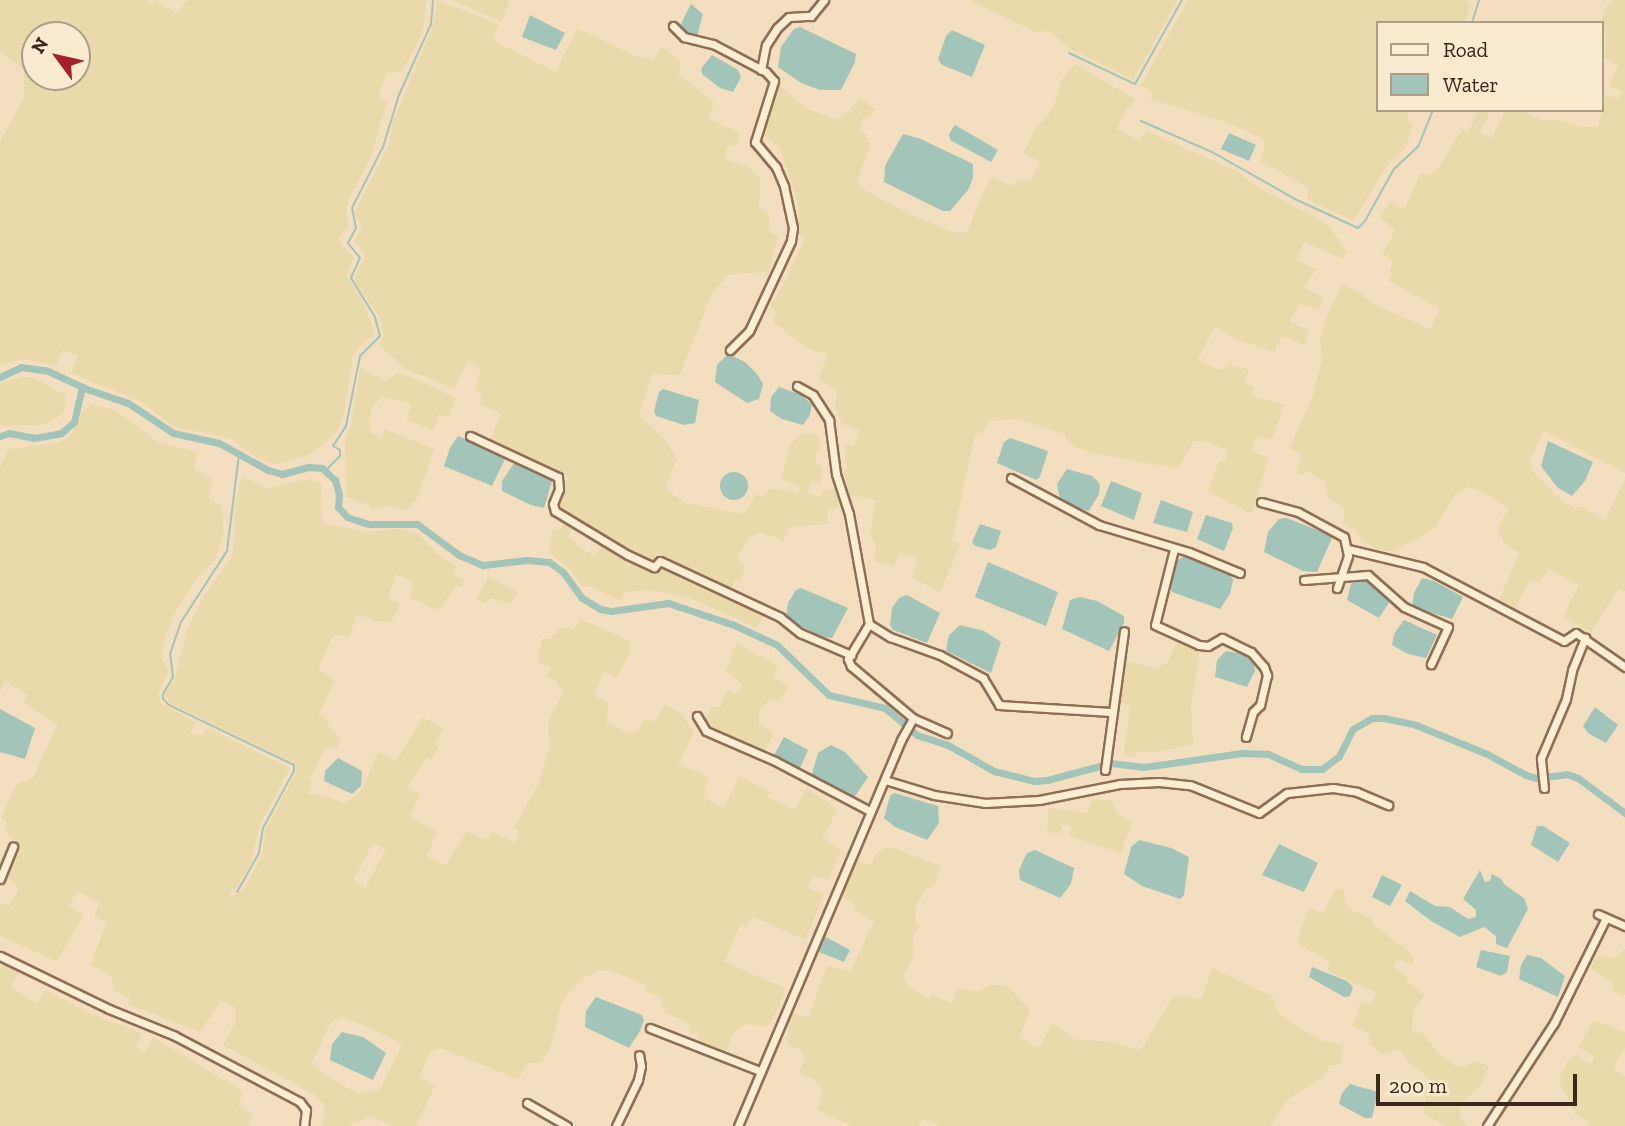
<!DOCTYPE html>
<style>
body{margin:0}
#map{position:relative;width:1625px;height:1126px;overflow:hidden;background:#f3dfbf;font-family:"Zilla Slab",serif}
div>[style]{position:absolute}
.farmland>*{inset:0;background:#eadaab}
.water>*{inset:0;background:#a3c4b8}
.round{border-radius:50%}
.stream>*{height:2px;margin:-1px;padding:0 1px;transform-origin:1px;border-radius:1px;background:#a3c4b8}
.canal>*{height:7px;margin:-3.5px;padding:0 3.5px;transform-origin:3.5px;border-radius:3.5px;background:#a3c4b8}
.roads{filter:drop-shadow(2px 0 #8e6e55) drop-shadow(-2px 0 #8e6e55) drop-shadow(0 2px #8e6e55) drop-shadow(0 -2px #8e6e55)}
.street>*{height:7px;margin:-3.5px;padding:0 3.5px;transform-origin:3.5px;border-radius:3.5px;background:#fdedd3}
span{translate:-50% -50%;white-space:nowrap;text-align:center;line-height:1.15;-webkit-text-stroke:5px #f9ead0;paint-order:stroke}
.legend{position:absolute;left:1376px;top:21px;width:228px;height:91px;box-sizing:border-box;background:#f9ead0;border:2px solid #ad9c88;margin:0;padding:9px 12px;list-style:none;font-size:21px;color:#3c281b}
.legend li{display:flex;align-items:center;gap:14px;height:35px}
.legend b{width:35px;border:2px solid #ad9c88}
.north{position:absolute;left:21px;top:21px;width:70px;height:70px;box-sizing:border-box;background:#f9ead0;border:2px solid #ad9c88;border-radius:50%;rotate:303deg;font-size:19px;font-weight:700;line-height:28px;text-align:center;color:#3c281b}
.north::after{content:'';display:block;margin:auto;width:24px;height:32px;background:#a51e2a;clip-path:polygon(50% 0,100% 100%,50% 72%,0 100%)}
.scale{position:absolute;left:1376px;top:1074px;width:201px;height:32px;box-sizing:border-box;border:4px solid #3c281b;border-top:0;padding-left:9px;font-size:21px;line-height:24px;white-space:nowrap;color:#3c281b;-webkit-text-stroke:5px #f9ead0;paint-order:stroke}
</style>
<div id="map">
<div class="farmland">
<div style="clip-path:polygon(evenodd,0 0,145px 0,152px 5px,156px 0,177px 14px,187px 0,426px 0,424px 26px,417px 44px,403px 71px,387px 73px,378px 96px,387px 102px,370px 159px,350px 197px,346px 213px,349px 226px,339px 237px,342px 246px,354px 257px,346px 275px,363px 301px,375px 334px,359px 347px,353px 356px,344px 414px,337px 431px,319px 448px,306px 457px,274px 464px,257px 458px,230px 438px,175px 427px,140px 401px,71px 373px,78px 356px,63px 350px,56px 366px,24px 359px,0 365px,0 142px,24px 97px,24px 69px,0 52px,0 0,35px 35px,77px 35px,77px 77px,35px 77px,35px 35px)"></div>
<div style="clip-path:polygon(437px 0,498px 24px,493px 40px,556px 72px,577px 28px,635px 56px,653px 60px,662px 46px,681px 63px,678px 74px,714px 102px,708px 119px,739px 132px,737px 147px,728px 145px,724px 159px,748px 167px,761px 180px,759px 208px,769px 213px,769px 229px,778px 237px,769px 272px,727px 275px,710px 297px,680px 375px,652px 374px,639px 415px,665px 440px,677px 459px,665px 489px,687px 503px,744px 514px,756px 494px,763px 497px,770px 488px,799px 493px,799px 486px,781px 480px,790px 444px,800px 434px,818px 434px,821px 449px,817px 451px,815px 464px,822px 466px,822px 484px,811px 482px,807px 493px,822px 497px,824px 490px,835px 490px,839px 507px,828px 509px,827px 524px,789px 527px,784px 541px,761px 532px,749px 538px,737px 558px,745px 568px,741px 580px,735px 579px,731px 591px,671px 564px,662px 555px,656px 554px,653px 562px,627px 550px,559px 511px,556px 505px,568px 477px,489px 441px,501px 414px,480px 405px,482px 395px,475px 389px,481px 368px,467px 361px,455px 389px,406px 369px,378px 345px,383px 337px,380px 318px,355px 282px,355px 274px,365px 258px,364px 252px,354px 242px,362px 227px,354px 213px,389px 144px,393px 121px,433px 26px)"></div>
<div style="clip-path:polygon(453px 0,510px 0,502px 22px)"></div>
<div style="clip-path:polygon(969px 0,1178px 0,1133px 80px,1071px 49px,1052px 34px,1043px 30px,1040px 34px)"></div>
<div style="clip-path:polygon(1188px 0,1467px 0,1471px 5px,1465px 23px,1378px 23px,1378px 110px,1409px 110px,1407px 120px,1413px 124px,1407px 146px,1386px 167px,1354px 221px,1307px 199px,1309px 188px,1260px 161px,1265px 147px,1263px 139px,1226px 122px,1151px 99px,1152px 92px,1141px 85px)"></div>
<div style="clip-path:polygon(1613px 0,1625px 0,1625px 473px,1544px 431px,1530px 461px,1533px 471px,1559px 498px,1575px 509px,1580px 506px,1605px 519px,1625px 479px,1625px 591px,1618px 589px,1591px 633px,1563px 616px,1579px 585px,1548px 569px,1539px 583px,1530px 580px,1514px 610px,1498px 602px,1519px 554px,1504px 543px,1498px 530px,1508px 508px,1486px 494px,1467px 487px,1456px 493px,1435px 528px,1424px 535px,1393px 551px,1379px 550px,1363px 541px,1356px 530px,1343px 523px,1344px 509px,1327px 497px,1325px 482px,1307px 471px,1302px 476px,1296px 473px,1302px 453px,1289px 449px,1313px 395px,1322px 360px,1320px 340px,1324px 323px,1342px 284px,1361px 293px,1373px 304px,1430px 329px,1440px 309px,1389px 281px,1392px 274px,1389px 272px,1394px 262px,1382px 255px,1395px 230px,1380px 218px,1390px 202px,1404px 210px,1421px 172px,1430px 175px,1441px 164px,1462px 129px,1468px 132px,1478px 110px,1491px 110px,1480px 133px,1492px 138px,1506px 110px,1518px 110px,1543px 120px,1558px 120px,1582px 127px,1598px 126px,1606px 95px,1619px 99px,1622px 92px,1609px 85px,1618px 65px,1605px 58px,1606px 36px,1601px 23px,1605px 9px)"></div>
<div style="clip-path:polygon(1077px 65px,1135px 99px,1130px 109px,1127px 108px,1117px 129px,1139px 141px,1147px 131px,1241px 173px,1255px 186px,1328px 224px,1346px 251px,1343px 259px,1304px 242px,1296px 260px,1316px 269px,1304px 288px,1324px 297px,1319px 310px,1300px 304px,1289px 322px,1309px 330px,1305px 345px,1282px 336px,1274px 352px,1238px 340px,1214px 327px,1199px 357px,1198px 360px,1221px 370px,1229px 364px,1249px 369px,1244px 384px,1254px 386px,1252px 396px,1284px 405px,1272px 440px,1257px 436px,1251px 451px,1269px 458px,1251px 514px,1208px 491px,1219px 461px,1225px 462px,1228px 451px,1208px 442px,1194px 441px,1178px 469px,1089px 452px,1070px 445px,1064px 434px,1018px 419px,989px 421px,984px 432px,975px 434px,952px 541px,960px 544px,940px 593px,912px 577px,918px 558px,899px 553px,894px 566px,874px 561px,876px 545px,870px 535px,875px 500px,850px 495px,843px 473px,847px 467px,845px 445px,854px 446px,860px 430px,842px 424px,835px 408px,837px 391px,818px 379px,828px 355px,805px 347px,774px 323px,776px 312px,770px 306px,784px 284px,805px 238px,799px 234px,798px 204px,779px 147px,760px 132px,778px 84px,805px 108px,835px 119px,847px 113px,860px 98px,875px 109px,870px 117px,863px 118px,859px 130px,866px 134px,866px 141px,871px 144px,857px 181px,863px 189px,907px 213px,953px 232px,967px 232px,990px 177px,1014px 186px,1017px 179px,1030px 182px,1040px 161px,1023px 154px,1034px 131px,1053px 108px,1061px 82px,1070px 67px)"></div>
<div style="clip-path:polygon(360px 368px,386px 381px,397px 373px,411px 377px,456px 398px,449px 417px,439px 414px,434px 430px,407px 420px,411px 404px,381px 397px,372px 407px,369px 423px,373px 434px,382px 439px,384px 429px,434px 449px,417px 499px,406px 510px,389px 506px,370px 509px,369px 505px,346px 497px,345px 437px,351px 427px)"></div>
<div style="clip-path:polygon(21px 377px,34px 378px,66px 395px,64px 413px,44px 425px,0 426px,0 384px)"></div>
<div style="clip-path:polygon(evenodd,92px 404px,115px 410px,158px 442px,198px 452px,193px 468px,213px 480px,209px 498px,222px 506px,224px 534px,215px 560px,196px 579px,174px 615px,166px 635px,161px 658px,169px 671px,158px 694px,162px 704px,196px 722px,190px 733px,202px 735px,208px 728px,290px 768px,260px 825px,250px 865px,236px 888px,231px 889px,230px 899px,243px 890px,261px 858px,266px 829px,296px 772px,296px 764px,170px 703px,164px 694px,175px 677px,187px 630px,204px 596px,233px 555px,235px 502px,242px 475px,267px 489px,308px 479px,321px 483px,322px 523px,365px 532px,399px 529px,419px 534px,440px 556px,457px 566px,453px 575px,466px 581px,462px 588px,456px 586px,439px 610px,409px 598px,415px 582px,396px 574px,388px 597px,401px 604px,391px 622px,376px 621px,357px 614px,350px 636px,333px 635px,318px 669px,335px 679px,319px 715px,326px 718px,331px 730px,341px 739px,336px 749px,326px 747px,309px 780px,312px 783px,309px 794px,327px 796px,344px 803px,353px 799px,362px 790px,378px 752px,396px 761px,423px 717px,444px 729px,435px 743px,439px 748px,431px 759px,426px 758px,408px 787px,420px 795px,409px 816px,437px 832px,427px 856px,445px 866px,467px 831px,486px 840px,492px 832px,516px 843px,519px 831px,514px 827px,538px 785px,550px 746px,548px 723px,564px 690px,556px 684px,557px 680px,547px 676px,551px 668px,537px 662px,542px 638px,550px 639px,559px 628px,574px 629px,580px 619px,613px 633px,630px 642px,629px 654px,617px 678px,603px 672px,594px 696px,609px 703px,606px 722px,629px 733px,637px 732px,645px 718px,655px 722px,665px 705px,680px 712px,694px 732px,678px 765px,709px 776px,703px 797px,721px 807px,725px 806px,739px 776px,770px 792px,767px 797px,795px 810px,806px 788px,837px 809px,823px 839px,841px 849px,829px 880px,813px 875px,808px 888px,824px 894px,805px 940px,752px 916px,746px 927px,740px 925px,725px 962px,785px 988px,780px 1006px,767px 1027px,746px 1024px,734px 1032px,724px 1054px,697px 1042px,699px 1036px,689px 1032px,690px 1024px,664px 1012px,661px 1005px,663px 998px,645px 992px,646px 985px,609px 970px,598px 971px,583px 978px,568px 993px,561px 1005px,551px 1046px,542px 1062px,528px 1063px,518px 1079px,440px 1048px,431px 1051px,419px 1077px,435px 1086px,416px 1126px,392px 1126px,371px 1116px,348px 1126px,322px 1126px,325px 1115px,323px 1104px,315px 1095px,223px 1045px,235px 1023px,235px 1007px,221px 1001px,200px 1032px,129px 1004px,130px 998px,114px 991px,111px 976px,90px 965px,107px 923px,94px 916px,100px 903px,77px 891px,69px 906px,84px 914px,57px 961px,0 936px,0 902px,9px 906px,19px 888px,5px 877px,17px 843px,4px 829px,7px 822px,1px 818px,16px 784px,33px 778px,57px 724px,23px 703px,27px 695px,6px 681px,0 691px,0 467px,9px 449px,56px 443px,70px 437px,83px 411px,92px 404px,373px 843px,386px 849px,365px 888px,353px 881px,373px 843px,92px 404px,344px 1017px,396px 1040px,402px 1046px,380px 1090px,357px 1093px,323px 1074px,312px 1063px,330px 1023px,344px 1017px)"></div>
<div style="clip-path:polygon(565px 521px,573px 525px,568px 537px,577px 542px,576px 545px,595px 556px,602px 544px,645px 567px,663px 566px,764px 613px,757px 628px,690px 598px,647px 590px,625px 592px,621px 601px,591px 587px,581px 586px,570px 569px,549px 553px,552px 529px,559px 531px)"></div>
<div style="clip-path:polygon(489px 577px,518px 592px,511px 604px,491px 598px,485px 604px,476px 599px)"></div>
<div style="clip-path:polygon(1177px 641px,1200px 649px,1191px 707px,1193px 744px,1158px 752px,1137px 752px,1134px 757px,1124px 756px,1130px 705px,1118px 703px,1127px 660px,1155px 669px,1168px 662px)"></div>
<div style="clip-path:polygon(736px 643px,778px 665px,773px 676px,789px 686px,779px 702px,771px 699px,759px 711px,759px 724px,774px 733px,764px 753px,704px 722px,712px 707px,720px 707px,727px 690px,737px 694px,743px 685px,726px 671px)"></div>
<div style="clip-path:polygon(1093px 799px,1112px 801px,1115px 811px,1132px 824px,1121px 853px,1069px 836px,1071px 826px,1062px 825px,1060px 834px,1047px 832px,1049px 808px,1087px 813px)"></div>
<div style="clip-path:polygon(888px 846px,941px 866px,935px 885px,926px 889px,916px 905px,915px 922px,920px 926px,913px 937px,914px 957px,904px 974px,906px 984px,929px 999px,932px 995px,952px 1003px,958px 988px,976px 991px,993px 985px,1009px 986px,1030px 1011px,1019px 1037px,1035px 1046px,1041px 1046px,1051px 1024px,1060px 1027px,1073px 1039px,1111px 1042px,1141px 1050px,1172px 998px,1181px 995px,1201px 999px,1212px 968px,1272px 996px,1278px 1012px,1294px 1025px,1323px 1041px,1344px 1045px,1340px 1064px,1329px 1066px,1324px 1077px,1289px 1098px,1270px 1126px,941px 1126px,923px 1119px,918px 1126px,852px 1126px,817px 1110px,823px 1091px,815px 1080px,799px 1073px,805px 1057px,801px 1050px,787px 1044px,790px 1013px,809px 1017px,827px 965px,850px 972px,874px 921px,854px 911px,855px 903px,839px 896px,854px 859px,870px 865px,876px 854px)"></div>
<div style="clip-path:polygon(1336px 888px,1344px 890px,1347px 908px,1372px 919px,1373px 925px,1409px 951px,1414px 959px,1413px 965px,1398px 959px,1393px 967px,1407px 975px,1407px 981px,1425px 994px,1414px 1011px,1412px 1030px,1424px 1034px,1440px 1055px,1455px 1066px,1464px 1067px,1476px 1060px,1489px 1067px,1481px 1084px,1460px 1106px,1460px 1116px,1467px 1126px,1446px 1126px,1424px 1113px,1428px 1077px,1408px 1062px,1400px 1050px,1381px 1054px,1369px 1043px,1370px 1035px,1352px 1025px,1361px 1002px,1370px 1005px,1377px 993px,1328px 971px,1330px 962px,1297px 943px,1307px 912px,1311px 908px,1323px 913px)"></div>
<div style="clip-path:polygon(1625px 949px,1625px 994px,1623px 997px,1612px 990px,1614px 984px,1591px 968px,1595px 958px,1600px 955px,1614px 958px)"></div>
<div style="clip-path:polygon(3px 964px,19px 971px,11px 987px,37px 1004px,45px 990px,87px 1012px,142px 1033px,136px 1047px,145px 1052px,153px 1037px,241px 1090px,242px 1096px,238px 1106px,253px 1114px,248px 1126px,0 1126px,0 969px)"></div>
<div style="clip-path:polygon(1593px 1020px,1625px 1032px,1625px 1048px,1613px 1068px,1625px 1076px,1625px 1126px,1587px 1126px,1589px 1121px,1576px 1115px,1558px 1080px,1569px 1059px,1576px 1055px,1590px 1064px,1595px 1057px,1578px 1047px)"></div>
</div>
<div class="water">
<div style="clip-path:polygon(691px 4px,703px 14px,697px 37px,688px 36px,680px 26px)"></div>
<div style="clip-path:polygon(530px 15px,565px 33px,556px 50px,522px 37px)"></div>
<div style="clip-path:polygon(800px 27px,856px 54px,855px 62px,841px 90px,820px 90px,801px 83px,778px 67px,781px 47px,794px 29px)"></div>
<div style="clip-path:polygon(952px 30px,985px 45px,972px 77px,942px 65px,938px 59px,946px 36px)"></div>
<div style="clip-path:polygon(712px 55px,738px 70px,741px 77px,733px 92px,720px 88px,703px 75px,701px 69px)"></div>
<div style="clip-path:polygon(955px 125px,998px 150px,991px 162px,950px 140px,949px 134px)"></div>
<div style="clip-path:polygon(1229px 133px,1256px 145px,1249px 161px,1221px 149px)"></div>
<div style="clip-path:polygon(903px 134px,921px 139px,973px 164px,973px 178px,968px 190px,950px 211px,943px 211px,884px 182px,885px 166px)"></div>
<div style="clip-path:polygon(728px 354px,745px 362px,758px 375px,763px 384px,759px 399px,747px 403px,715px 382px,717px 365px)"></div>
<div style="clip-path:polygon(779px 387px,801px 395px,812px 404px,810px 415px,803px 425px,782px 419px,770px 411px,771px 397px)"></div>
<div style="clip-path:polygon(663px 389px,699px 400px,695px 423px,684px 425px,656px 416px,654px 411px,659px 392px)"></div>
<div style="clip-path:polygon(458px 436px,496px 452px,505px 459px,492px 486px,444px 466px,450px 448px)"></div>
<div style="clip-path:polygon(1010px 438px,1048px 451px,1040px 477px,1036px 480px,997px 463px,1004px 442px)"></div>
<div style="clip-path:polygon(1548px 441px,1593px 462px,1585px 481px,1572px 496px,1558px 488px,1541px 466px)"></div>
<div style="clip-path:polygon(515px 462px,537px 470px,552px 481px,544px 508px,531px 505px,502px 491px,502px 481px)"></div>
<div style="clip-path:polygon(1067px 469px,1092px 476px,1100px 484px,1099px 494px,1089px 511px,1064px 505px,1060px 500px,1057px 484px)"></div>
<div class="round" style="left:720px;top:472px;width:28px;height:28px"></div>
<div style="clip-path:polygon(1111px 481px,1142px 493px,1134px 520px,1101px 506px)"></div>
<div style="clip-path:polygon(1161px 500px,1193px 512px,1187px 532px,1153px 523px)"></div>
<div style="clip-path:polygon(1206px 515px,1232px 523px,1233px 528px,1224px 551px,1197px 539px)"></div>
<div style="clip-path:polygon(1286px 518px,1333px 536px,1317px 572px,1303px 571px,1264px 552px,1268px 532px,1279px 519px)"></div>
<div style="clip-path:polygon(980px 524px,1001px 531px,996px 547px,990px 550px,975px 546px,972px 542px)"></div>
<div style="clip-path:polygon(1185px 556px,1230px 575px,1233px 580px,1230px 594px,1220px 609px,1172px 592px,1169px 583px,1176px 561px)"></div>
<div style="clip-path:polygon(988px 562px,1058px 592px,1046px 626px,975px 597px)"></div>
<div style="clip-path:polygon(1422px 578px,1434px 581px,1463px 597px,1452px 619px,1412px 607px,1414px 593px)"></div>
<div style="clip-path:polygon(1361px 579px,1381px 590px,1387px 598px,1389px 603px,1379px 618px,1347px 600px,1351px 584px)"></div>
<div style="clip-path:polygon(801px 588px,848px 608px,832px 638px,822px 637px,786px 618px,788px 603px,796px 590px)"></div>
<div style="clip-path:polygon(907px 595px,940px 613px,927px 643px,893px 630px,890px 625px,892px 608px,899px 598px)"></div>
<div style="clip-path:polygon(1080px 597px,1097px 601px,1124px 616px,1124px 623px,1109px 651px,1062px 629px,1070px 600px)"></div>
<div style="clip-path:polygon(1404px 620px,1437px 635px,1426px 658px,1408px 654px,1392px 645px,1394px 634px)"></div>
<div style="clip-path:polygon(960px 625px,984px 631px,1001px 642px,991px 673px,946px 651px,949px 635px)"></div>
<div style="clip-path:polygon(1226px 651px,1243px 654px,1254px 664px,1255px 671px,1247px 687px,1215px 677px,1217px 660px)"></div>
<div style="clip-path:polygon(1595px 707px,1618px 725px,1606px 743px,1588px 733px,1583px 726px)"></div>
<div style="clip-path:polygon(0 709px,35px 728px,25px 759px,0 752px)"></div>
<div style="clip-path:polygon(784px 737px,808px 750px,800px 768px,774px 755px)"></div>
<div style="clip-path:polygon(831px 745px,845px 752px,868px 777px,856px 795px,850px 798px,812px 774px,818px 753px)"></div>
<div style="clip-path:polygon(338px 758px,362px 771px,361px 786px,352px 794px,324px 781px,325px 771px)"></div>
<div style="clip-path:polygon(894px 793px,938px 806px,939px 823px,927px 840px,895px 827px,884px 818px,890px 796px)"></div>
<div style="clip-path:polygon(1543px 826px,1570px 843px,1558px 862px,1531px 845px,1537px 826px)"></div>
<div style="clip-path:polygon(1139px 840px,1171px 848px,1189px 857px,1184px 895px,1180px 899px,1142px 886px,1124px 874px,1131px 847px)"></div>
<div style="clip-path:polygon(1279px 844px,1318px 863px,1304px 892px,1262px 875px)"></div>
<div style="clip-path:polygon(1035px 850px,1074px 868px,1071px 884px,1060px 898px,1020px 880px,1019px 871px,1022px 863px,1027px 853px)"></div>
<div style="clip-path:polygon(1480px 870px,1485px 882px,1490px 881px,1492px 874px,1501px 879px,1505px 885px,1524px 898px,1528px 909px,1507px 948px,1496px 944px,1496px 936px,1484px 927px,1460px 937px,1431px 921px,1405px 901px,1410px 891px,1435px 906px,1450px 907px,1468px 919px,1476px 917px,1476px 910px,1463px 899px)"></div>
<div style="clip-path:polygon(1382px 875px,1402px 885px,1390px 906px,1372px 897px)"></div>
<div style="clip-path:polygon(824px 936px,850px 950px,844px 962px,819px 952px)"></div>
<div style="clip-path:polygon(1481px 950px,1510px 956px,1507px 972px,1501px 976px,1476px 967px)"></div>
<div style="clip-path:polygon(1527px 955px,1541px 958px,1565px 976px,1558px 997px,1519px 979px,1521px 965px)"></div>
<div style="clip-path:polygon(1312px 967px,1347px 981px,1353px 987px,1350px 996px,1344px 997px,1309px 977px)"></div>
<div style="clip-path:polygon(596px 997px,642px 1015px,644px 1020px,640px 1031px,629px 1048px,585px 1027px,586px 1011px)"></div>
<div style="clip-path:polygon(342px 1032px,363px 1037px,386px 1053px,373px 1080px,330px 1060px,332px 1044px)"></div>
<div style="clip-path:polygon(1350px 1084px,1378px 1092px,1372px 1118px,1365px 1118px,1339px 1104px,1342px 1093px)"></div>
</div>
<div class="stream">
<div style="left:1472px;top:23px;width:24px;rotate:-73deg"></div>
<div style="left:1069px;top:53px;width:73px;rotate:25.2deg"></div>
<div style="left:1135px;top:84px;width:96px;rotate:-60.8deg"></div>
<div style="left:1141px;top:121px;width:77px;rotate:23.6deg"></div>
<div style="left:1212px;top:152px;width:98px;rotate:29.5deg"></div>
<div style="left:1297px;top:200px;width:67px;rotate:24.7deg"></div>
<div style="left:1358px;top:228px;width:10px;rotate:-45deg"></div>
<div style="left:1365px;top:221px;width:60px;rotate:-60.9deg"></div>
<div style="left:1394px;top:169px;width:33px;rotate:-43deg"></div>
<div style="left:1418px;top:147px;width:40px;rotate:-68deg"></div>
<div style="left:326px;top:470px;width:20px;rotate:-45deg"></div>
<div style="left:340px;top:456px;width:6px;rotate:-90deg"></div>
<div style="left:340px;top:450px;width:8px;rotate:-150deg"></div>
<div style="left:333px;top:446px;width:24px;rotate:-57deg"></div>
<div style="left:346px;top:426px;width:71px;rotate:-78.7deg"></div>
<div style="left:360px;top:356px;width:28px;rotate:-45deg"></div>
<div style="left:380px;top:336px;width:20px;rotate:-105deg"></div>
<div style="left:375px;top:317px;width:46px;rotate:-121.6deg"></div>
<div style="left:351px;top:278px;width:22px;rotate:-66deg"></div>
<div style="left:360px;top:258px;width:19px;rotate:-129deg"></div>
<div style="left:348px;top:243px;width:17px;rotate:-62deg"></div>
<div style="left:356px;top:228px;width:20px;rotate:-101deg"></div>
<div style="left:352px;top:208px;width:68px;rotate:-63.1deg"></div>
<div style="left:383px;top:147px;width:54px;rotate:-72.9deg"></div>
<div style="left:399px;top:95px;width:78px;rotate:-65.7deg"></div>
<div style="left:431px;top:24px;width:24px;rotate:-85deg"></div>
<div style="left:237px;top:892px;width:45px;rotate:-60.6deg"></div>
<div style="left:259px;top:853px;width:25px;rotate:-81deg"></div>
<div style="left:263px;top:828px;width:65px;rotate:-61.5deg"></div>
<div style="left:294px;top:771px;width:6px;rotate:-90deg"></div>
<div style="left:294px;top:765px;width:139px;rotate:-154.4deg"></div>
<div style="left:169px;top:705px;width:8px;rotate:-135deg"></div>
<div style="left:163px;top:699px;width:5px;rotate:-90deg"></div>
<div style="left:163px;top:694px;width:20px;rotate:-60deg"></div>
<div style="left:173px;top:677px;width:23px;rotate:-97deg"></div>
<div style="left:170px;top:654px;width:34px;rotate:-71deg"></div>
<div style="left:181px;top:622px;width:85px;rotate:-57.1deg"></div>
<div style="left:227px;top:551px;width:98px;rotate:-82.9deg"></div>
</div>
<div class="canal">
<div style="left:0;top:377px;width:23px;rotate:-25deg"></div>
<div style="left:21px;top:367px;width:27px;rotate:8deg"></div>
<div style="left:48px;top:371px;width:40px;rotate:25deg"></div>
<div style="left:84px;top:388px;width:46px;rotate:18.8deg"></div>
<div style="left:128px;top:403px;width:54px;rotate:33.7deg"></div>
<div style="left:173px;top:433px;width:47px;rotate:12.3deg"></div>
<div style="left:219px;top:443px;width:56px;rotate:28.9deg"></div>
<div style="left:268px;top:470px;width:15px;rotate:16deg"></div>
<div style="left:282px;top:474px;width:28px;rotate:-15deg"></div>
<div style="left:309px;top:467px;width:13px;rotate:4deg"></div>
<div style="left:322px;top:468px;width:18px;rotate:43deg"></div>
<div style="left:335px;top:480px;width:15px;rotate:74deg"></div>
<div style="left:339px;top:494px;width:13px;rotate:94deg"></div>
<div style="left:338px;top:507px;width:13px;rotate:48deg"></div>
<div style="left:347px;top:517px;width:22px;rotate:18deg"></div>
<div style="left:368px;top:524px;width:49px"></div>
<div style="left:417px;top:524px;width:52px;rotate:36.4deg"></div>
<div style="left:459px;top:555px;width:26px;rotate:23deg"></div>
<div style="left:483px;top:565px;width:44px;rotate:-6.5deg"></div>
<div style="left:527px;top:560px;width:22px;rotate:5deg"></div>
<div style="left:549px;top:562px;width:17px;rotate:36deg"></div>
<div style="left:563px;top:572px;width:32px;rotate:54deg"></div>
<div style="left:582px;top:598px;width:21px;rotate:31deg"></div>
<div style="left:600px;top:609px;width:11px;rotate:10deg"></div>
<div style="left:611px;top:611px;width:58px;rotate:-8deg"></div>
<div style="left:668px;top:603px;width:70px;rotate:18.4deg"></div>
<div style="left:734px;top:625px;width:47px;rotate:24.9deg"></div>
<div style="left:777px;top:645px;width:72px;rotate:43.9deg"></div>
<div style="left:829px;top:695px;width:57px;rotate:13.1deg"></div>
<div style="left:885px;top:708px;width:42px;rotate:40.2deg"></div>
<div style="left:917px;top:735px;width:33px;rotate:18deg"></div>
<div style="left:948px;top:745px;width:53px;rotate:29.5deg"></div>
<div style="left:994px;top:771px;width:41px;rotate:14deg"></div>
<div style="left:1034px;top:781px;width:13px;rotate:-4deg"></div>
<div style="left:1047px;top:780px;width:66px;rotate:-14.9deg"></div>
<div style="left:1111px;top:763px;width:33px;rotate:7deg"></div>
<div style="left:1144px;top:767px;width:99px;rotate:-8.1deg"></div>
<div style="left:1242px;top:753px;width:26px;rotate:2deg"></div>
<div style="left:1268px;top:754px;width:36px;rotate:24deg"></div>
<div style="left:1301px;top:769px;width:21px"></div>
<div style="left:1322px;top:769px;width:21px;rotate:-37deg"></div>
<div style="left:1339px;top:756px;width:30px;rotate:-63deg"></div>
<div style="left:1353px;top:729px;width:22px;rotate:-30deg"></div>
<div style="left:1372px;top:718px;width:12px"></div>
<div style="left:1384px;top:718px;width:33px;rotate:12deg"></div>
<div style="left:1416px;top:725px;width:77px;rotate:22.2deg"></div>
<div style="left:1487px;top:754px;width:44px;rotate:28.3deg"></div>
<div style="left:1526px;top:775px;width:10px;rotate:17deg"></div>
<div style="left:1536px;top:778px;width:31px;rotate:-7deg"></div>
<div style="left:1567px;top:774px;width:12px;rotate:20deg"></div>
<div style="left:1578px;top:778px;width:59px;rotate:36.7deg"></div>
<div style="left:0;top:436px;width:9px;rotate:-18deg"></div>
<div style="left:9px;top:433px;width:25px;rotate:11deg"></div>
<div style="left:34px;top:438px;width:27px;rotate:-10deg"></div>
<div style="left:61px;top:433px;width:17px;rotate:-40deg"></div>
<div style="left:74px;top:422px;width:36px;rotate:-77deg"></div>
</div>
<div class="roads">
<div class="street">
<div style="left:673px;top:26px;width:16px;rotate:45deg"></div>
<div style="left:684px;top:37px;width:30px;rotate:14deg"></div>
<div style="left:713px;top:44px;width:60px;rotate:27.8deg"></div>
<div style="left:766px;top:72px;width:12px;rotate:48deg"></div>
<div style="left:774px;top:81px;width:64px;rotate:107.3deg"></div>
<div style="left:755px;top:142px;width:33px;rotate:50deg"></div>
<div style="left:776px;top:167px;width:21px;rotate:67deg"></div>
<div style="left:784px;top:186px;width:43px;rotate:77.9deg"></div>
<div style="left:793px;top:228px;width:13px;rotate:99deg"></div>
<div style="left:791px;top:241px;width:99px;rotate:115deg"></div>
<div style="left:749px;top:331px;width:27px;rotate:135deg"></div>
<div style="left:761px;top:70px;width:25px;rotate:-79deg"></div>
<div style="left:766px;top:45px;width:20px;rotate:-57deg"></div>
<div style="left:777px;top:28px;width:16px;rotate:-43deg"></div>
<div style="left:789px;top:17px;width:22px;rotate:-3deg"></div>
<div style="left:811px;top:16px;width:21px;rotate:-51deg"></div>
<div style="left:797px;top:386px;width:18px;rotate:29deg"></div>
<div style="left:813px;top:395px;width:30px;rotate:57deg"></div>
<div style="left:829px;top:420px;width:54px;rotate:82.6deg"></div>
<div style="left:836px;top:474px;width:42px;rotate:72deg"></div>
<div style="left:849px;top:514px;width:112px;rotate:79.7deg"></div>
<div style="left:869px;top:624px;width:25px;rotate:32deg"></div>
<div style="left:890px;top:637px;width:53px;rotate:19.8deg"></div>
<div style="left:940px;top:655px;width:49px;rotate:28.1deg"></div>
<div style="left:983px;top:678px;width:31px;rotate:59deg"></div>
<div style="left:999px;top:705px;width:112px;rotate:3.6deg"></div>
<div style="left:470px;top:436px;width:97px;rotate:25deg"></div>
<div style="left:558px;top:477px;width:12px;rotate:85deg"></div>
<div style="left:559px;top:489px;width:16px;rotate:112deg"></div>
<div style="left:553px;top:504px;width:7px;rotate:74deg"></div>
<div style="left:555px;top:511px;width:85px;rotate:31.1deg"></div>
<div style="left:628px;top:555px;width:29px;rotate:25deg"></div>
<div style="left:654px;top:567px;width:8px;rotate:-45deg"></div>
<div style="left:660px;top:561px;width:132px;rotate:25deg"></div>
<div style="left:780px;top:617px;width:26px;rotate:39deg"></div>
<div style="left:800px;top:633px;width:56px;rotate:23.3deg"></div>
<div style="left:1011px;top:478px;width:100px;rotate:28.1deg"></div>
<div style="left:1099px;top:525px;width:94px;rotate:16.7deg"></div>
<div style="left:1189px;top:552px;width:55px;rotate:22.4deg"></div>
<div style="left:1261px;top:502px;width:38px;rotate:15deg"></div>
<div style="left:1298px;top:512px;width:52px;rotate:28.5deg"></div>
<div style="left:1344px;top:537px;width:19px;rotate:78deg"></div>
<div style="left:1348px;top:556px;width:34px;rotate:109deg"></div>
<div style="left:1174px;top:549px;width:78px;rotate:104deg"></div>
<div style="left:1155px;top:625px;width:48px;rotate:24.4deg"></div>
<div style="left:1199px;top:645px;width:9px;rotate:6deg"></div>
<div style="left:1208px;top:646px;width:16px;rotate:-30deg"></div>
<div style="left:1222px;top:638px;width:32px;rotate:26deg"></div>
<div style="left:1251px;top:652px;width:20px;rotate:49deg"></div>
<div style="left:1264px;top:667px;width:9px;rotate:69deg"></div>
<div style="left:1267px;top:675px;width:31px;rotate:103deg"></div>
<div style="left:1260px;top:705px;width:10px;rotate:135deg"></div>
<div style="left:1253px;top:712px;width:26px;rotate:106deg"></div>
<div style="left:1348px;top:549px;width:77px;rotate:13.5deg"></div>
<div style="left:1423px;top:567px;width:159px;rotate:27.7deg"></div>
<div style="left:1564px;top:641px;width:14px;rotate:-34deg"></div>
<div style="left:1576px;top:633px;width:60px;rotate:34.8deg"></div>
<div style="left:1304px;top:580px;width:64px;rotate:-4.5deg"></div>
<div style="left:1368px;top:575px;width:48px;rotate:41.6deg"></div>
<div style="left:1404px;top:607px;width:48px;rotate:24.4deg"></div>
<div style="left:1448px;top:627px;width:41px;rotate:114.7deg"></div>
<div style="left:869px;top:624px;width:41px;rotate:121deg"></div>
<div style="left:848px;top:659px;width:8px;rotate:67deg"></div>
<div style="left:851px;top:666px;width:81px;rotate:40deg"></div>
<div style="left:697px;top:716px;width:17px;rotate:59deg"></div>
<div style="left:706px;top:731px;width:75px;rotate:23.5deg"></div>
<div style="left:775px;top:761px;width:107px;rotate:27.8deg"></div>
<div style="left:1105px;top:770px;width:140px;rotate:-82.2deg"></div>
<div style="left:885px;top:780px;width:51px;rotate:17deg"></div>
<div style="left:934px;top:795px;width:52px;rotate:8.9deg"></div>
<div style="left:985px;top:803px;width:54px;rotate:-3.2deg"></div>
<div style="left:1039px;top:800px;width:83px;rotate:-11.2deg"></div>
<div style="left:1120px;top:784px;width:39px;rotate:-3deg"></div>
<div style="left:1159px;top:782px;width:31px;rotate:6deg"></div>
<div style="left:1190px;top:785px;width:74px;rotate:22.1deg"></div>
<div style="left:1259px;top:813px;width:34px;rotate:-36deg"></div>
<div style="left:1287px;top:793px;width:46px;rotate:-6.2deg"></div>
<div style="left:1333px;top:788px;width:24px;rotate:9deg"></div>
<div style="left:1357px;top:792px;width:34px;rotate:23deg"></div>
<div style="left:1544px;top:788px;width:30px;rotate:-96deg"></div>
<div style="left:1541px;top:758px;width:64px;rotate:-67deg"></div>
<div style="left:1566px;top:699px;width:30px;rotate:-78deg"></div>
<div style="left:1572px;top:670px;width:35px;rotate:-68deg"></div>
<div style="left:0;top:879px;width:35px;rotate:-68deg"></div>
<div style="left:1598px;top:914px;width:30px;rotate:24deg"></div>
<div style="left:0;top:956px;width:121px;rotate:25.9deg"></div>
<div style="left:109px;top:1009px;width:71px;rotate:22.2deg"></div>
<div style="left:175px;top:1036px;width:141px;rotate:27.8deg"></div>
<div style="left:300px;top:1102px;width:10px;rotate:53deg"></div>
<div style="left:306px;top:1110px;width:16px;rotate:97deg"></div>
<div style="left:650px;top:1028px;width:118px;rotate:21.4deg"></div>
<div style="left:527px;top:1103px;width:46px;rotate:29.9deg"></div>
<div style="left:616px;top:1126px;width:51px;rotate:-64.4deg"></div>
<div style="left:638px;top:1080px;width:14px;rotate:-78deg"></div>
<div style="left:641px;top:1066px;width:11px;rotate:-100deg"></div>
<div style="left:738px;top:1126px;width:419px;rotate:-67.1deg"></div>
<div style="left:901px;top:740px;width:25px;rotate:-61deg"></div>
<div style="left:913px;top:718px;width:37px;rotate:24deg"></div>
<div style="left:1487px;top:1126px;width:123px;rotate:-57deg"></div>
<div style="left:1554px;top:1023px;width:117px;rotate:-63.7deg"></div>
</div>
</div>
<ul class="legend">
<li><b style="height:9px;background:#fdedd3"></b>Road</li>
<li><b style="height:19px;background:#a3c4b8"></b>Water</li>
</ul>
<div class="north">N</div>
<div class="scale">200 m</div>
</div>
